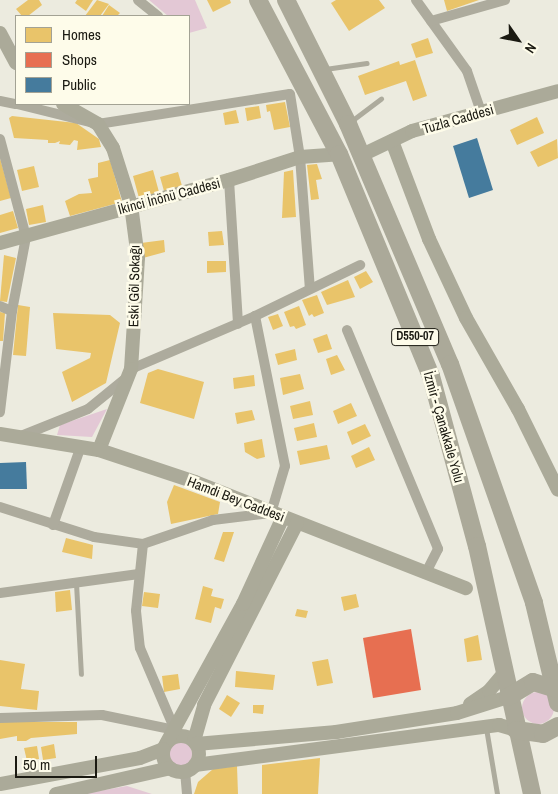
<!DOCTYPE html>
<meta charset="utf-8">
<style>
body{margin:0}
#map{position:relative;width:558px;height:794px;overflow:hidden;background:#ecebdf;font-family:"Archivo Narrow",sans-serif}
div>[style]{position:absolute}
.green>*{inset:0;background:#e3c8d5}
.round{border-radius:50%}
.homes>*{inset:0;background:#e9c46a}
.shops>*{inset:0;background:#e76f51}
.public>*{inset:0;background:#457b9d}
.lane>*{height:5px;margin:-2.5px;padding:0 2.5px;transform-origin:2.5px;border-radius:2.5px;background:#adab9d}
.street>*{height:10px;margin:-5px;padding:0 5px;transform-origin:5px;border-radius:5px;background:#adab9d}
.secondary>*{height:14px;margin:-7px;padding:0 7px;transform-origin:7px;border-radius:7px;background:#abaa99}
.secondary>.ring{margin:-7px;padding:0;box-sizing:content-box;background:none;border:14px solid #abaa99;border-radius:50%}
.highway>*{height:18px;margin:-9px;padding:0 9px;transform-origin:9px;border-radius:9px;background:#aba999}
span{translate:-50% -50%;white-space:nowrap;text-align:center;line-height:1.15;-webkit-text-stroke:5px #fefcea;paint-order:stroke}
.shield-label span{padding:1px 4px;background:#fefcea;border:1px solid;border-radius:4px;-webkit-text-stroke-width:0}
.shield-label{font-size:12px;color:#1b1a12;font-weight:700}
.street-label{font-size:14px;color:#1b1a12}
.legend{position:absolute;left:15px;top:15px;width:175px;height:90px;box-sizing:border-box;background:#fefcea;border:1px solid #a3a294;margin:0;padding:6px 9px;list-style:none;font-size:15px;color:#1b1a12}
.legend li{display:flex;align-items:center;gap:10px;height:25px}
.legend b{width:25px;border:1px solid #a3a294}
.north{position:absolute;left:493px;top:15px;width:50px;height:50px;-webkit-text-stroke:4px #fefcea;paint-order:stroke;rotate:123deg;font-size:14px;font-weight:700;line-height:20px;text-align:center;color:#1b1a12}
.north::after{content:'';display:block;margin:auto;width:18px;height:22px;background:#1b1a12;clip-path:polygon(50% 0,100% 100%,50% 72%,0 100%)}
.scale{position:absolute;left:15px;top:756px;width:82px;height:22px;box-sizing:border-box;border:2px solid #1b1a12;border-top:0;padding-left:6px;font-size:15px;line-height:18px;white-space:nowrap;color:#1b1a12;-webkit-text-stroke:4px #fefcea;paint-order:stroke}
</style>
<div id="map">
<div class="green">
<div style="clip-path:polygon(149px 0,195px 0,207px 28px,189px 33px,189px 16px,168px 16px)"></div>
<div style="clip-path:polygon(107px 409px,92px 437px,57px 435px,60px 425px)"></div>
<div class="round" style="left:522px;top:692px;width:32px;height:32px"></div>
<div class="round" style="left:168px;top:742px;width:24px;height:24px"></div>
<div style="clip-path:polygon(127px 786px,152px 794px,82px 794px)"></div>
</div>
<div class="homes">
<div style="clip-path:polygon(28px 0,39px 0,42px 5px,28px 16px,22px 16px,16px 9px)"></div>
<div style="clip-path:polygon(77px 0,93px 0,86px 11px,75px 3px)"></div>
<div style="clip-path:polygon(97px 0,109px 4px,100px 16px,85px 16px)"></div>
<div style="clip-path:polygon(207px 0,230px 0,231px 3px,213px 12px)"></div>
<div style="clip-path:polygon(336px 0,379px 0,385px 8px,349px 31px,331px 3px)"></div>
<div style="clip-path:polygon(444px 0,479px 0,447px 11px)"></div>
<div style="clip-path:polygon(109px 5px,120px 13px,117px 16px,102px 16px)"></div>
<div style="clip-path:polygon(428px 38px,433px 53px,416px 58px,411px 44px)"></div>
<div style="clip-path:polygon(415px 60px,427px 96px,413px 101px,406px 81px,365px 95px,358px 76px,399px 61px,400px 65px)"></div>
<div style="clip-path:polygon(285px 102px,290px 127px,274px 130px,270px 111px,267px 112px,266px 105px)"></div>
<div style="clip-path:polygon(259px 106px,261px 118px,247px 121px,245px 108px)"></div>
<div style="clip-path:polygon(236px 110px,239px 123px,225px 125px,223px 113px)"></div>
<div style="clip-path:polygon(12px 116px,76px 123px,99px 139px,101px 147px,77px 150px,78px 141px,74px 140px,70px 145px,59px 144px,60px 141px,55px 143px,48px 143px,48px 140px,14px 138px,9px 118px)"></div>
<div style="clip-path:polygon(537px 117px,544px 133px,517px 145px,510px 130px)"></div>
<div style="clip-path:polygon(557px 139px,558px 158px,538px 167px,530px 152px)"></div>
<div style="clip-path:polygon(0 158px,11px 198px,0 201px)"></div>
<div style="clip-path:polygon(110px 160px,122px 202px,70px 216px,65px 201px,79px 194px,92px 193px,88px 179px,98px 177px,98px 163px)"></div>
<div style="clip-path:polygon(317px 164px,322px 179px,316px 180px,319px 199px,311px 200px,307px 165px)"></div>
<div style="clip-path:polygon(34px 166px,39px 187px,22px 191px,17px 170px)"></div>
<div style="clip-path:polygon(153px 170px,159px 192px,139px 198px,133px 176px)"></div>
<div style="clip-path:polygon(293px 170px,296px 217px,282px 218px,284px 172px)"></div>
<div style="clip-path:polygon(178px 172px,182px 186px,164px 191px,160px 177px)"></div>
<div style="clip-path:polygon(43px 205px,46px 222px,29px 225px,26px 209px)"></div>
<div style="clip-path:polygon(13px 211px,18px 228px,0 233px,0 215px)"></div>
<div style="clip-path:polygon(222px 231px,224px 245px,209px 246px,208px 232px)"></div>
<div style="clip-path:polygon(164px 240px,165px 252px,143px 258px,141px 243px)"></div>
<div style="clip-path:polygon(4px 255px,16px 258px,7px 302px,0 301px)"></div>
<div style="clip-path:polygon(207px 261px,226px 261px,226px 272px,207px 273px)"></div>
<div style="clip-path:polygon(366px 271px,373px 282px,360px 289px,354px 277px)"></div>
<div style="clip-path:polygon(348px 280px,355px 297px,327px 305px,321px 292px)"></div>
<div style="clip-path:polygon(317px 295px,324px 313px,314px 317px,312px 314px,309px 316px,302px 300px)"></div>
<div style="clip-path:polygon(18px 305px,30px 307px,26px 356px,13px 355px)"></div>
<div style="clip-path:polygon(299px 306px,306px 325px,296px 329px,294px 326px,290px 327px,284px 312px)"></div>
<div style="clip-path:polygon(0 312px,5px 313px,3px 341px,0 341px)"></div>
<div style="clip-path:polygon(53px 313px,110px 315px,120px 323px,106px 383px,72px 402px,62px 372px,90px 358px,91px 353px,56px 349px)"></div>
<div style="clip-path:polygon(278px 314px,283px 326px,273px 330px,268px 317px)"></div>
<div style="clip-path:polygon(327px 334px,332px 349px,318px 353px,313px 339px)"></div>
<div style="clip-path:polygon(295px 349px,297px 360px,278px 365px,275px 354px)"></div>
<div style="clip-path:polygon(337px 355px,345px 370px,331px 375px,326px 359px)"></div>
<div style="clip-path:polygon(158px 369px,204px 382px,194px 419px,140px 403px,148px 373px)"></div>
<div style="clip-path:polygon(300px 374px,304px 389px,283px 395px,280px 378px)"></div>
<div style="clip-path:polygon(254px 375px,255px 386px,234px 389px,233px 378px)"></div>
<div style="clip-path:polygon(310px 401px,313px 415px,293px 419px,290px 406px)"></div>
<div style="clip-path:polygon(351px 403px,357px 416px,338px 424px,333px 411px)"></div>
<div style="clip-path:polygon(252px 410px,255px 420px,237px 424px,235px 413px)"></div>
<div style="clip-path:polygon(314px 423px,317px 437px,297px 441px,294px 428px)"></div>
<div style="clip-path:polygon(365px 424px,371px 436px,352px 445px,347px 432px)"></div>
<div style="clip-path:polygon(262px 439px,265px 457px,257px 459px,245px 452px,244px 443px)"></div>
<div style="clip-path:polygon(327px 445px,330px 459px,300px 465px,297px 451px)"></div>
<div style="clip-path:polygon(369px 447px,375px 460px,356px 468px,351px 456px)"></div>
<div style="clip-path:polygon(174px 485px,220px 502px,218px 514px,171px 524px,167px 502px)"></div>
<div style="clip-path:polygon(223px 532px,234px 532px,224px 562px,214px 559px)"></div>
<div style="clip-path:polygon(66px 538px,93px 545px,92px 559px,62px 552px)"></div>
<div style="clip-path:polygon(203px 586px,213px 589px,211px 596px,224px 599px,221px 609px,215px 607px,211px 623px,195px 619px)"></div>
<div style="clip-path:polygon(70px 590px,72px 610px,56px 612px,55px 592px)"></div>
<div style="clip-path:polygon(144px 592px,160px 594px,158px 608px,142px 606px)"></div>
<div style="clip-path:polygon(356px 594px,359px 607px,344px 611px,341px 597px)"></div>
<div style="clip-path:polygon(297px 609px,308px 611px,306px 618px,295px 616px)"></div>
<div style="clip-path:polygon(478px 635px,482px 660px,467px 662px,464px 639px)"></div>
<div style="clip-path:polygon(328px 659px,333px 683px,317px 686px,312px 662px)"></div>
<div style="clip-path:polygon(0 660px,25px 664px,21px 689px,39px 691px,37px 710px,0 706px)"></div>
<div style="clip-path:polygon(236px 671px,275px 675px,273px 690px,235px 687px)"></div>
<div style="clip-path:polygon(178px 674px,180px 689px,164px 692px,162px 676px)"></div>
<div style="clip-path:polygon(227px 695px,240px 703px,231px 717px,219px 709px)"></div>
<div style="clip-path:polygon(253px 705px,264px 705px,263px 714px,253px 713px)"></div>
<div style="clip-path:polygon(0 722px,77px 722px,77px 734px,31px 738px,26px 741px,17px 741px,17px 736px,0 739px)"></div>
<div style="clip-path:polygon(54px 744px,56px 758px,43px 760px,41px 747px)"></div>
<div style="clip-path:polygon(37px 746px,39px 759px,27px 761px,24px 748px)"></div>
<div style="clip-path:polygon(320px 758px,318px 794px,262px 794px,262px 765px)"></div>
<div style="clip-path:polygon(237px 766px,238px 794px,194px 794px,198px 782px,213px 769px)"></div>
</div>
<div class="shops">
<div style="clip-path:polygon(411px 629px,421px 690px,373px 698px,363px 638px)"></div>
</div>
<div class="public">
<div style="clip-path:polygon(477px 138px,493px 190px,469px 198px,453px 146px)"></div>
<div style="clip-path:polygon(26px 462px,27px 489px,0 489px,0 463px)"></div>
</div>
<div class="lane">
<div style="left:325px;top:69px;width:42px;rotate:-8.1deg"></div>
<div style="left:350px;top:122px;width:39px;rotate:-37deg"></div>
<div style="left:76px;top:583px;width:91px;rotate:86.9deg"></div>
<div style="left:486px;top:728px;width:67px;rotate:80.5deg"></div>
</div>
<div class="street">
<div style="left:138px;top:0;width:26px;rotate:39deg"></div>
<div style="left:416px;top:0;width:87px;rotate:54.3deg"></div>
<div style="left:467px;top:71px;width:43px;rotate:71.1deg"></div>
<div style="left:431px;top:21px;width:77px;rotate:-15.8deg"></div>
<div style="left:0;top:101px;width:16px;rotate:11deg"></div>
<div style="left:17px;top:104px;width:83px;rotate:13.9deg"></div>
<div style="left:98px;top:124px;width:194px;rotate:-8.9deg"></div>
<div style="left:290px;top:94px;width:64px;rotate:81deg"></div>
<div style="left:300px;top:157px;width:132px;rotate:85.7deg"></div>
<div style="left:0;top:139px;width:101px;rotate:75.1deg"></div>
<div style="left:26px;top:237px;width:75px;rotate:100.7deg"></div>
<div style="left:12px;top:311px;width:102px;rotate:96.8deg"></div>
<div style="left:229px;top:180px;width:144px;rotate:86.4deg"></div>
<div style="left:0;top:306px;width:13px;rotate:23deg"></div>
<div style="left:347px;top:330px;width:237px;rotate:67.4deg"></div>
<div style="left:438px;top:549px;width:28px;rotate:117deg"></div>
<div style="left:131px;top:369px;width:135px;rotate:-23.1deg"></div>
<div style="left:255px;top:316px;width:117px;rotate:-25.9deg"></div>
<div style="left:21px;top:436px;width:72px;rotate:-21.9deg"></div>
<div style="left:88px;top:409px;width:49px;rotate:-39.2deg"></div>
<div style="left:0;top:507px;width:99px;rotate:17.7deg"></div>
<div style="left:94px;top:537px;width:49px;rotate:8.1deg"></div>
<div style="left:143px;top:544px;width:74px;rotate:-18.9deg"></div>
<div style="left:213px;top:520px;width:58px;rotate:-6.9deg"></div>
<div style="left:271px;top:513px;width:49px;rotate:-73.4deg"></div>
<div style="left:285px;top:466px;width:153px;rotate:-101.3deg"></div>
<div style="left:53px;top:525px;width:84px;rotate:-70.5deg"></div>
<div style="left:143px;top:544px;width:67px;rotate:96deg"></div>
<div style="left:136px;top:611px;width:37px;rotate:84deg"></div>
<div style="left:140px;top:648px;width:89px;rotate:66.9deg"></div>
<div style="left:0;top:593px;width:140px;rotate:-7.8deg"></div>
<div style="left:0;top:718px;width:102px;rotate:-1.7deg"></div>
<div style="left:102px;top:715px;width:75px;rotate:11.6deg"></div>
<div style="left:185px;top:771px;width:23px;rotate:85deg"></div>
</div>
<div class="secondary">
<div style="left:0;top:33px;width:34px;rotate:62deg"></div>
<div style="left:63px;top:104px;width:40px;rotate:29.7deg"></div>
<div style="left:98px;top:124px;width:28px;rotate:58deg"></div>
<div style="left:113px;top:148px;width:60px;rotate:72.5deg"></div>
<div style="left:131px;top:205px;width:53px;rotate:82.5deg"></div>
<div style="left:138px;top:258px;width:111px;rotate:93.6deg"></div>
<div style="left:131px;top:369px;width:87px;rotate:111.6deg"></div>
<div style="left:392px;top:141px;width:105px;rotate:69.3deg"></div>
<div style="left:429px;top:239px;width:87px;rotate:64.9deg"></div>
<div style="left:466px;top:318px;width:105px;rotate:60.3deg"></div>
<div style="left:518px;top:409px;width:90px;rotate:63.7deg"></div>
<div style="left:362px;top:155px;width:55px;rotate:-25.6deg"></div>
<div style="left:412px;top:131px;width:151px;rotate:-15.3deg"></div>
<div style="left:0;top:243px;width:238px;rotate:-15.4deg"></div>
<div style="left:229px;top:180px;width:75px;rotate:-17.9deg"></div>
<div style="left:300px;top:157px;width:39px;rotate:-4deg"></div>
<div style="left:0;top:434px;width:100px;rotate:9.2deg"></div>
<div style="left:99px;top:450px;width:101px;rotate:18.4deg"></div>
<div style="left:195px;top:482px;width:291px;rotate:21.4deg"></div>
<div style="left:470px;top:704px;width:23px;rotate:-34deg"></div>
<div style="left:489px;top:691px;width:23px;rotate:-50deg"></div>
<div class="ring" style="left:163px;top:736px;width:22px;height:22px"></div>
<div style="left:194px;top:741px;width:37px;rotate:-74deg"></div>
<div style="left:204px;top:705px;width:204px;rotate:-62.9deg"></div>
<div style="left:167px;top:742px;width:158px;rotate:-61.2deg"></div>
<div style="left:243px;top:604px;width:96px;rotate:-65.3deg"></div>
<div style="left:196px;top:744px;width:141px;rotate:-4.9deg"></div>
<div style="left:336px;top:732px;width:122px;rotate:-8.9deg"></div>
<div style="left:457px;top:713px;width:53px;rotate:-17.4deg"></div>
<div style="left:195px;top:765px;width:307px;rotate:-7.5deg"></div>
<div style="left:499px;top:725px;width:18px;rotate:16deg"></div>
<div style="left:0;top:784px;width:142px;rotate:-10.5deg"></div>
<div style="left:140px;top:758px;width:25px;rotate:-21deg"></div>
<div style="left:56px;top:794px;width:117px;rotate:-12.8deg"></div>
</div>
<div class="highway">
<div style="left:258px;top:0;width:174px;rotate:62.3deg"></div>
<div style="left:339px;top:154px;width:240px;rotate:67.5deg"></div>
<div style="left:431px;top:376px;width:176px;rotate:74.9deg"></div>
<div style="left:477px;top:546px;width:254px;rotate:77.5deg"></div>
<div style="left:286px;top:0;width:139px;rotate:63.4deg"></div>
<div style="left:348px;top:124px;width:261px;rotate:67deg"></div>
<div style="left:450px;top:364px;width:253px;rotate:70.6deg"></div>
<div style="left:534px;top:603px;width:103px;rotate:76.5deg"></div>
<div style="left:508px;top:697px;width:29px;rotate:-31deg"></div>
<div style="left:533px;top:682px;width:24px;rotate:17deg"></div>
<div style="left:516px;top:730px;width:27px;rotate:8deg"></div>
<div style="left:543px;top:734px;width:17px;rotate:-28deg"></div>
</div>
<div class="shield-label">
<span style="left:415px;top:337px">D550-07</span>
</div>
<div class="street-label">
<span style="left:458px;top:119px;rotate:-16deg">Tuzla Caddesi</span>
<span style="left:169px;top:196px;rotate:-15deg">İkinci İnönü Caddesi</span>
<span style="left:134px;top:286px;rotate:-89deg">Eski Göl Sokağı</span>
<span style="left:444px;top:427px;rotate:74deg">İzmir - Çanakkale Yolu</span>
<span style="left:236px;top:499px;rotate:21deg">Hamdi Bey Caddesi</span>
</div>
<ul class="legend">
<li><b style="height:14px;background:#e9c46a"></b>Homes</li>
<li><b style="height:14px;background:#e76f51"></b>Shops</li>
<li><b style="height:14px;background:#457b9d"></b>Public</li>
</ul>
<div class="north">N</div>
<div class="scale">50 m</div>
</div>
